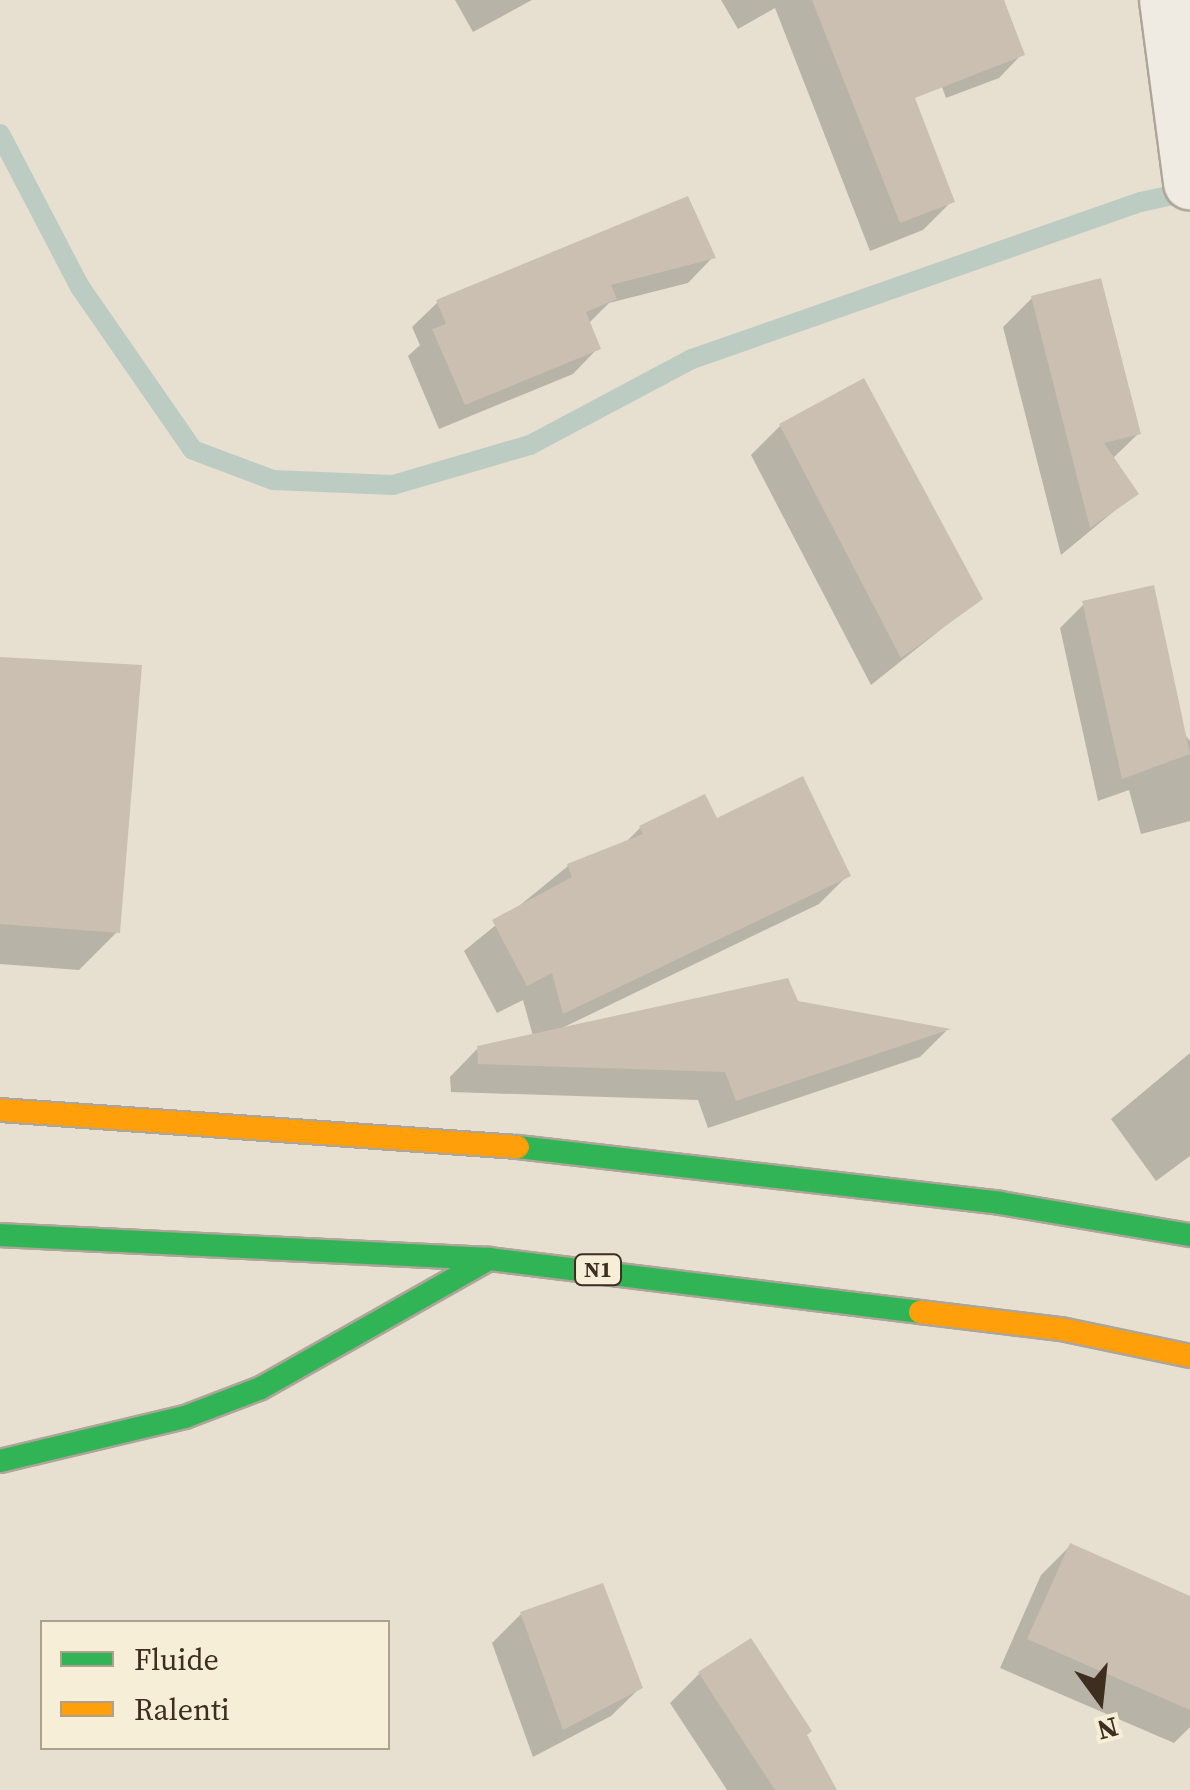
<!DOCTYPE html>
<style>
body{margin:0}
#map{position:relative;width:1190px;height:1790px;overflow:hidden;background:#e7e0d1;font-family:"Source Serif 4",serif}
div>[style]{position:absolute}
.shadow>*{inset:0;background:#0003}
.stream>*{height:20px;margin:-10px;padding:0 10px;transform-origin:10px;border-radius:10px;background:#bcccc2}
.building>*{inset:0;background:#cbbfb2}
.roads{filter:drop-shadow(2px 0 #ada599) drop-shadow(-2px 0 #ada599) drop-shadow(0 2px #ada599) drop-shadow(0 -2px #ada599)}
.street>*{height:52px;margin:-26px;padding:0 26px;transform-origin:26px;border-radius:26px;background:#efebe3}
.fast>*{height:22px;margin:-11px;padding:0 11px;transform-origin:11px;border-radius:11px;background:#30b455}
.slow>*{height:22px;margin:-11px;padding:0 11px;transform-origin:11px;border-radius:11px;background:#ff9f0a}
span{translate:-50% -50%;white-space:nowrap;text-align:center;line-height:1.15;-webkit-text-stroke:8px #f7eed8;paint-order:stroke}
.shield-label span{padding:2px 8px;background:#f7eed8;border:2px solid;border-radius:8px;-webkit-text-stroke-width:0}
.shield-label{font-size:22px;color:#3d2e20;font-weight:700}
.legend{position:absolute;left:40px;top:1620px;width:350px;height:130px;box-sizing:border-box;background:#f7eed8;border:2px solid #ada18e;margin:0;padding:12px 18px;list-style:none;font-size:30px;color:#3d2e20}
.legend li{display:flex;align-items:center;gap:20px;height:50px}
.legend b{width:50px;border:2px solid #ada18e}
.north{position:absolute;left:1050px;top:1650px;width:100px;height:100px;-webkit-text-stroke:8px #f7eed8;paint-order:stroke;rotate:165deg;font-size:28px;font-weight:700;line-height:40px;text-align:center;color:#3d2e20}
.north::after{content:'';display:block;margin:auto;width:35px;height:45px;background:#3d2e20;clip-path:polygon(50% 0,100% 100%,50% 72%,0 100%)}
</style>
<div id="map">
<div class="shadow">
<div style="clip-path:polygon(455px 0,532px 0,473px 32px)"></div>
<div style="clip-path:polygon(721px 0,850px 0,952px 201px,923px 230px,870px 251px,775px 8px,738px 29px)"></div>
<div style="clip-path:polygon(911px 0,1002px 0,1022px 54px,999px 78px,946px 98px)"></div>
<div style="clip-path:polygon(713px 257px,688px 283px,609px 303px,588px 324px,598px 348px,573px 374px,439px 429px,408px 356px,420px 345px,412px 327px,438px 302px)"></div>
<div style="clip-path:polygon(1032px 298px,1138px 434px,1112px 459px,1136px 493px,1061px 555px,1003px 327px)"></div>
<div style="clip-path:polygon(780px 426px,979px 599px,871px 685px,751px 455px)"></div>
<div style="clip-path:polygon(1084px 604px,1190px 741px,1190px 821px,1141px 834px,1129px 790px,1098px 801px,1060px 628px)"></div>
<div style="clip-path:polygon(0 660px,118px 931px,79px 970px,0 964px)"></div>
<div style="clip-path:polygon(716px 821px,848px 875px,819px 904px,562px 1028px,796px 1003px,946px 1031px,920px 1057px,708px 1128px,698px 1100px,451px 1092px,450px 1077px,478px 1048px,533px 1036px,523px 1000px,497px 1013px,464px 951px,568px 866px,624px 844px,640px 828px)"></div>
<div style="clip-path:polygon(1190px 1053px,1190px 1156px,1156px 1181px,1111px 1119px)"></div>
<div style="clip-path:polygon(1070px 1546px,1190px 1599px,1190px 1727px,1174px 1743px,1000px 1668px,1041px 1575px)"></div>
<div style="clip-path:polygon(521px 1614px,641px 1687px,611px 1716px,533px 1757px,492px 1643px)"></div>
<div style="clip-path:polygon(750px 1641px,804px 1736px,834px 1790px,727px 1790px,670px 1703px,699px 1674px)"></div>
</div>
<div class="stream">
<div style="left:0;top:134px;width:173px;rotate:62.4deg"></div>
<div style="left:80px;top:287px;width:198px;rotate:55.3deg"></div>
<div style="left:193px;top:450px;width:85px;rotate:20.6deg"></div>
<div style="left:273px;top:480px;width:120px;rotate:2.4deg"></div>
<div style="left:393px;top:485px;width:143px;rotate:-16.3deg"></div>
<div style="left:530px;top:445px;width:183px;rotate:-28deg"></div>
<div style="left:692px;top:359px;width:476px;rotate:-19.3deg"></div>
<div style="left:1141px;top:202px;width:50px;rotate:-12.7deg"></div>
</div>
<div class="building">
<div style="clip-path:polygon(812px 0,1004px 0,1025px 55px,915px 98px,955px 202px,900px 223px)"></div>
<div style="clip-path:polygon(688px 196px,716px 258px,611px 285px,617px 299px,586px 312px,601px 349px,465px 405px,432px 329px,446px 324px,436px 300px)"></div>
<div style="clip-path:polygon(1101px 278px,1141px 434px,1104px 443px,1139px 494px,1090px 528px,1031px 296px)"></div>
<div style="clip-path:polygon(864px 378px,983px 599px,901px 658px,779px 424px)"></div>
<div style="clip-path:polygon(1154px 585px,1190px 754px,1122px 779px,1082px 601px)"></div>
<div style="clip-path:polygon(0 657px,142px 665px,120px 933px,0 924px)"></div>
<div style="clip-path:polygon(803px 776px,851px 876px,563px 1014px,552px 973px,527px 986px,492px 920px,572px 877px,567px 864px,643px 834px,639px 826px,705px 794px,717px 818px)"></div>
<div style="clip-path:polygon(788px 978px,798px 1001px,951px 1029px,736px 1101px,725px 1072px,478px 1064px,477px 1046px)"></div>
<div style="clip-path:polygon(1070px 1543px,1190px 1596px,1190px 1710px,1027px 1639px)"></div>
<div style="clip-path:polygon(603px 1583px,643px 1688px,563px 1730px,520px 1612px)"></div>
<div style="clip-path:polygon(751px 1638px,812px 1731px,807px 1735px,837px 1790px,775px 1790px,698px 1672px)"></div>
</div>
<div class="roads">
<div class="street">
<div style="left:1166px;top:0;width:185px;rotate:82.5deg"></div>
</div>
<div class="fast">
<div style="left:518px;top:1147px;width:485px;rotate:6.6deg"></div>
<div style="left:1000px;top:1203px;width:193px;rotate:9.6deg"></div>
<div style="left:0;top:1235px;width:490px;rotate:2.8deg"></div>
<div style="left:489px;top:1259px;width:434px;rotate:7deg"></div>
<div style="left:0;top:1461px;width:190px;rotate:-13.4deg"></div>
<div style="left:185px;top:1417px;width:81px;rotate:-20.9deg"></div>
<div style="left:261px;top:1388px;width:262px;rotate:-29.5deg"></div>
</div>
<div class="slow">
<div style="left:0;top:1110px;width:519px;rotate:4.09deg"></div>
<div style="left:920px;top:1312px;width:142px;rotate:6.9deg"></div>
<div style="left:1061px;top:1329px;width:132px;rotate:11.8deg"></div>
</div>
</div>
<div class="shield-label">
<span style="left:598px;top:1270px">N1</span>
</div>
<ul class="legend">
<li><b style="height:12px;background:#30b455"></b>Fluide</li>
<li><b style="height:12px;background:#ff9f0a"></b>Ralenti</li>
</ul>
<div class="north">N</div>
</div>
